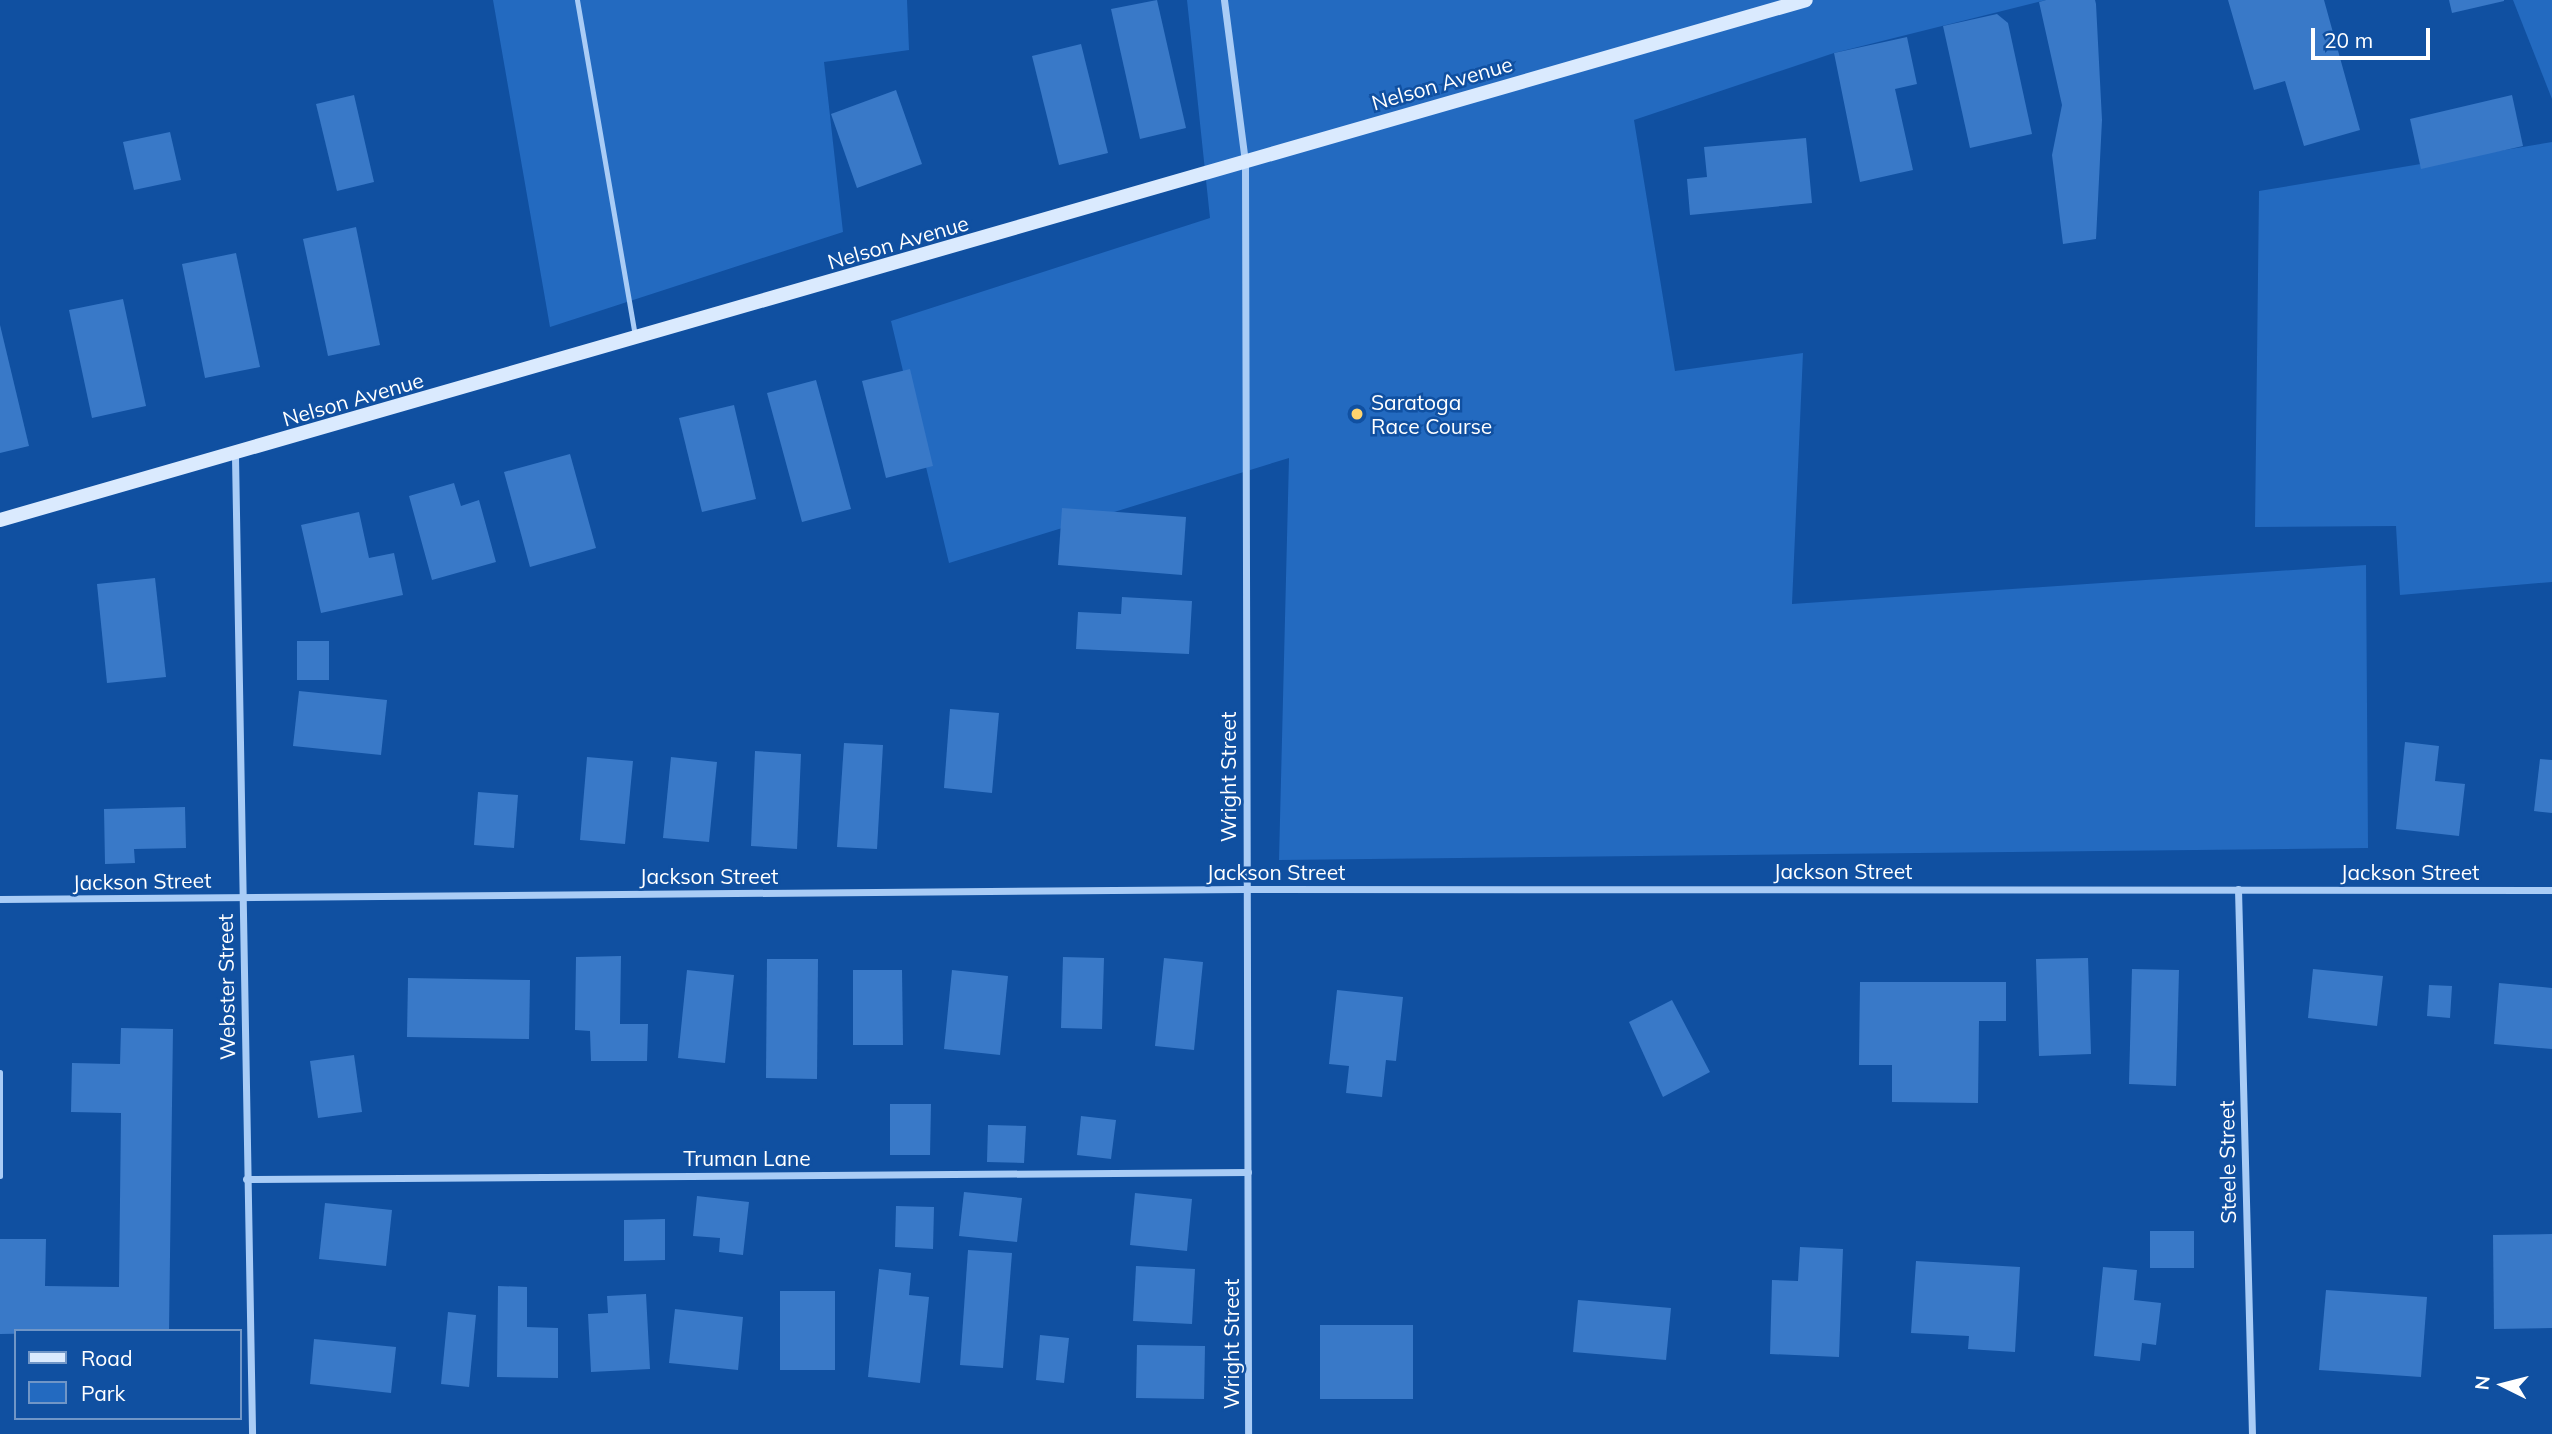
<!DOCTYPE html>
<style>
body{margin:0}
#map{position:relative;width:2552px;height:1434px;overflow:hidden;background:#1050a1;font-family:Mulish,sans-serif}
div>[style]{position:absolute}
.green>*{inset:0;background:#236ac0}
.building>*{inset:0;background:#3979c8}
.lane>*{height:5px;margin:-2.5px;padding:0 2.5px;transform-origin:2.5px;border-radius:2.5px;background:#a9ccf6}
.street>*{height:7px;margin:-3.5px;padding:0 3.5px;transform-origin:3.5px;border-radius:3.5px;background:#a9ccf6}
.secondary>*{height:14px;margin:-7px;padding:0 7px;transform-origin:7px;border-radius:7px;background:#daeafe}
.dots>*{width:19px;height:19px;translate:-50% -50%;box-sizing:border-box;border:4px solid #1050a1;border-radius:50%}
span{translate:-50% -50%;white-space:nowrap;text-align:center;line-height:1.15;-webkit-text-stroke:5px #1050a1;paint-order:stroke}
.street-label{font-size:21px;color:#fff}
.poi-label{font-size:21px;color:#fff}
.left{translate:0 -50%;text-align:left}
.legend{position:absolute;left:14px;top:1329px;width:228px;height:91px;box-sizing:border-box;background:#1050a1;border:2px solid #7096c7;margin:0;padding:9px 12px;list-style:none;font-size:21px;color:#fff}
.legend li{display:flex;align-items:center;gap:14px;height:35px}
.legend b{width:35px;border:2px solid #7096c7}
.north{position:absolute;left:2468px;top:1350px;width:70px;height:70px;-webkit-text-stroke:5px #1050a1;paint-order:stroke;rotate:276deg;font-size:19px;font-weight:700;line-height:28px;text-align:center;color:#fff}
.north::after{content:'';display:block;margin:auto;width:24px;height:32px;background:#fff;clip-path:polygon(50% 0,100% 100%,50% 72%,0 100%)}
.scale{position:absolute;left:2311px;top:28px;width:119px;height:32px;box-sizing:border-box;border:4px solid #fff;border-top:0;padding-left:9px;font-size:21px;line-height:24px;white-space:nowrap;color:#fff;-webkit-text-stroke:5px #1050a1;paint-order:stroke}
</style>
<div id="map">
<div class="green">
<div style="clip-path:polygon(493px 0,907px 0,909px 50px,824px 62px,843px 232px,550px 327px)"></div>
<div style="clip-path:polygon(1187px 0,2046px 0,1834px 53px,1634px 120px,1675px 371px,1803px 353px,1792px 604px,2366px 565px,2368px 848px,1279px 860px,1289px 458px,949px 563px,891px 321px,1210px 218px)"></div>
<div style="clip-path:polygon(2513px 0,2552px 0,2552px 99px)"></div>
<div style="clip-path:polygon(2552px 142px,2552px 582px,2400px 595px,2396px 526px,2255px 527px,2259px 191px)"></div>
</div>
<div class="building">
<div style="clip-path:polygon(1157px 0,1186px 128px,1140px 139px,1111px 9px)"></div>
<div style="clip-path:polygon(2046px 0,2095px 0,2096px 4px,2102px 120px,2096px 239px,2063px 244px,2052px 155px,2062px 105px,2039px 2px)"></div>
<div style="clip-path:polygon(2228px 0,2324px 0,2360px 130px,2304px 146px,2285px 81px,2254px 90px)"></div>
<div style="clip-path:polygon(2449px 0,2504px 0,2504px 1px,2452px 13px)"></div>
<div style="clip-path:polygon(1997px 14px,2008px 23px,2032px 134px,1970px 148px,1943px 26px)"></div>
<div style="clip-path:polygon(1907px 37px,1917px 84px,1895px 89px,1913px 170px,1860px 182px,1834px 53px)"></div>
<div style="clip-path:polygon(1081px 44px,1108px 153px,1059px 165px,1032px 56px)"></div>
<div style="clip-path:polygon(896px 90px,922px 164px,857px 188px,831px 114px)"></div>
<div style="clip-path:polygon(354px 95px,374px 182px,337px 191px,316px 104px)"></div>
<div style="clip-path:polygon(2512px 95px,2523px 146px,2421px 169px,2410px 119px)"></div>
<div style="clip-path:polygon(170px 132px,181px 180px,134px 190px,123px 142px)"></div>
<div style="clip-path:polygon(1806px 138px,1812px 203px,1690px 215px,1687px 179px,1707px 177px,1704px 147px)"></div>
<div style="clip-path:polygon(356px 227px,380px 345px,328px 356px,303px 239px)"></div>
<div style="clip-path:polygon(236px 253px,260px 367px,205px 378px,182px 264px)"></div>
<div style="clip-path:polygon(123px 299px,146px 406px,92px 418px,69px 310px)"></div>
<div style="clip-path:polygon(0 325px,29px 446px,0 453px)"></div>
<div style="clip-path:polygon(910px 369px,933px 466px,886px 478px,862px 381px)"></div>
<div style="clip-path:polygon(816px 380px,851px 509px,802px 522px,767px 393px)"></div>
<div style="clip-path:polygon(734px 405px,756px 499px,702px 512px,679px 418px)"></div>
<div style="clip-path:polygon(570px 454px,596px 548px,530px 567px,504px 472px)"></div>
<div style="clip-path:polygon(454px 483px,461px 506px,479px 500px,496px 562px,432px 580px,409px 496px)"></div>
<div style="clip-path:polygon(1062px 508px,1186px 517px,1182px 575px,1058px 565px)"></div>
<div style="clip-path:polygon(359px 512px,369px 558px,394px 553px,403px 595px,321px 613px,301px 525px)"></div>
<div style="clip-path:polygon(155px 578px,166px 677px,107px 683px,97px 584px)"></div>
<div style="clip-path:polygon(1122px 597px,1192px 601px,1189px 654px,1076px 649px,1078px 612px,1121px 614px)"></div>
<div style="clip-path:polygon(297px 641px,329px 641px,329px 680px,297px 680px)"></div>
<div style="clip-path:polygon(299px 691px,387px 700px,381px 755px,293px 746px)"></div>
<div style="clip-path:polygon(950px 709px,999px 713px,992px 793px,944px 788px)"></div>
<div style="clip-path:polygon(2405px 742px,2439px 746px,2435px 781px,2465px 784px,2459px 836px,2396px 829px)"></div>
<div style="clip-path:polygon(844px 743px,883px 745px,877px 849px,837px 847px)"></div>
<div style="clip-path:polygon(755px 751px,801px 754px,797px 849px,751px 846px)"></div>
<div style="clip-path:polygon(587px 757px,633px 761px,625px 844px,580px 840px)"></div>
<div style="clip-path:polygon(671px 757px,717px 762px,709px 842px,663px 838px)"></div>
<div style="clip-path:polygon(2540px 759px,2552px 760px,2552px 813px,2534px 811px)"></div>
<div style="clip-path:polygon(478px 792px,518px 795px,514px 848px,474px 845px)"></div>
<div style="clip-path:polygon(185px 807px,186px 848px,134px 849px,135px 863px,105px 864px,104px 809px)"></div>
<div style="clip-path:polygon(621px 956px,620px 1024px,648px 1024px,647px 1061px,591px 1061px,590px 1031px,575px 1030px,576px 957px)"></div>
<div style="clip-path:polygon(1063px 957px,1104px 958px,1102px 1029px,1061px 1028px)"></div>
<div style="clip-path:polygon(1164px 958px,1203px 962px,1194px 1050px,1155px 1046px)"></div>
<div style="clip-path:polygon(2088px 958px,2091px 1054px,2039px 1056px,2036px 959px)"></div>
<div style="clip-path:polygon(767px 959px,818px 959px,817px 1079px,766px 1078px)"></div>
<div style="clip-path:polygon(2132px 969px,2179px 970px,2176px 1086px,2129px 1084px)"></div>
<div style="clip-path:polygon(2313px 969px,2383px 976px,2377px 1026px,2308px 1018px)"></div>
<div style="clip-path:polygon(687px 970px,734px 975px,725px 1063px,678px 1058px)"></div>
<div style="clip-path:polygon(853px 970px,902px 970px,903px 1045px,853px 1045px)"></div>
<div style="clip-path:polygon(952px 970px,1008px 976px,1000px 1055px,944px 1049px)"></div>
<div style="clip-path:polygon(408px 978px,530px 980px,529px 1039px,407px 1037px)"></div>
<div style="clip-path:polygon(1860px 982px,2006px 982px,2006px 1021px,1979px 1021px,1978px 1103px,1892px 1102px,1892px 1065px,1859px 1065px)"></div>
<div style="clip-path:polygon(2499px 983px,2552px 988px,2552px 1049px,2494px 1044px)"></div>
<div style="clip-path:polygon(2429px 985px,2452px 986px,2450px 1018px,2427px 1016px)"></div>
<div style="clip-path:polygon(1337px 990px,1403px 997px,1396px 1061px,1386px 1060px,1382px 1097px,1346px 1093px,1349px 1066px,1329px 1064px)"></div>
<div style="clip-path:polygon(1672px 1000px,1710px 1072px,1663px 1097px,1629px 1022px)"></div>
<div style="clip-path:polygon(121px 1028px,173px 1029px,169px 1331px,0 1334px,0 1239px,46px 1239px,45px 1286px,119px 1287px,121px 1113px,71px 1112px,72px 1063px,120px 1064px)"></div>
<div style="clip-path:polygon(354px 1055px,362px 1112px,318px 1118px,310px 1061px)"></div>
<div style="clip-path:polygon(890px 1104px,931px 1104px,930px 1155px,890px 1155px)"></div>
<div style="clip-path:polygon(1081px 1116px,1116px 1120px,1111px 1159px,1077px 1155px)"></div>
<div style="clip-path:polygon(988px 1125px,1026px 1126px,1024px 1163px,987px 1162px)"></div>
<div style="clip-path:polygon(964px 1192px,1022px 1198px,1017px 1242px,959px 1236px)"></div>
<div style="clip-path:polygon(1135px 1193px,1192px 1199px,1187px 1251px,1130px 1245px)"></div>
<div style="clip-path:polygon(697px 1196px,749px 1202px,743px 1255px,719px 1252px,720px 1238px,693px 1236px)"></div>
<div style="clip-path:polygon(325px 1203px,392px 1210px,386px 1266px,319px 1259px)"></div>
<div style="clip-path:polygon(896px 1206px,934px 1207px,933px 1249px,895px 1247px)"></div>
<div style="clip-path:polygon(665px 1219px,665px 1260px,624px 1261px,624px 1220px)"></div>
<div style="clip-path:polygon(2150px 1231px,2194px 1231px,2194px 1268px,2150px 1268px)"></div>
<div style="clip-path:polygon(2552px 1234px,2552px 1328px,2494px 1329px,2493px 1235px)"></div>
<div style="clip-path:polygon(1800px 1247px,1843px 1249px,1839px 1357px,1770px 1354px,1772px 1280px,1798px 1281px)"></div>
<div style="clip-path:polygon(968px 1250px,1012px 1253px,1003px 1368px,960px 1365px)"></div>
<div style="clip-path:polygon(1916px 1261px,2020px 1267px,2015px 1352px,1968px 1349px,1969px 1336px,1911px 1333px)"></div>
<div style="clip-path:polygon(1136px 1266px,1195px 1269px,1192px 1324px,1133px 1321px)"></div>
<div style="clip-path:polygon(2103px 1267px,2137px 1270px,2134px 1300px,2161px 1303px,2156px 1345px,2142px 1343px,2140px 1361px,2094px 1356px)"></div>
<div style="clip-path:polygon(879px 1269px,911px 1273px,909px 1295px,929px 1297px,920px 1383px,868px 1377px)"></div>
<div style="clip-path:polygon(498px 1286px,527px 1287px,527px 1327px,558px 1328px,558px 1378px,497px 1377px)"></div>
<div style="clip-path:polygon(2326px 1290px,2427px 1297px,2421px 1377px,2319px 1370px)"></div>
<div style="clip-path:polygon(780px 1291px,835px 1291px,835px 1370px,780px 1370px)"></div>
<div style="clip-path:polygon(646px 1294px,650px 1369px,591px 1372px,588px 1314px,608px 1313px,607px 1296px)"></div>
<div style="clip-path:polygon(1578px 1300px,1671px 1308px,1666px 1360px,1573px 1352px)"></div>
<div style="clip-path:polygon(675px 1309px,743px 1317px,738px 1370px,669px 1363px)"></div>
<div style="clip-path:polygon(448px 1312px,476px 1315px,469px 1387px,441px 1384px)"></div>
<div style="clip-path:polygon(1320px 1325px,1413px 1325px,1413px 1399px,1320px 1399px)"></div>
<div style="clip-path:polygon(1040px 1335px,1069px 1338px,1064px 1383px,1036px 1380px)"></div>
<div style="clip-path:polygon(314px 1339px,396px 1347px,391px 1393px,310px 1384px)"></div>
<div style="clip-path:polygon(1137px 1345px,1205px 1346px,1204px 1399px,1136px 1398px)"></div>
</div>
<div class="lane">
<div style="left:577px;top:0;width:341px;rotate:80.2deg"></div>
<div style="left:0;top:1072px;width:104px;rotate:90deg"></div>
</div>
<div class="street">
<div style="left:1224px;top:0;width:163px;rotate:82.6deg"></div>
<div style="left:1245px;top:162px;width:1272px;rotate:89.86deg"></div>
<div style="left:235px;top:456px;width:978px;rotate:89deg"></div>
<div style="left:2238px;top:889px;width:545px;rotate:88.53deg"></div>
<div style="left:0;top:899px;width:1245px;rotate:-0.46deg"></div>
<div style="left:1245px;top:889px;width:1307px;rotate:0.04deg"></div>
<div style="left:246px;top:1179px;width:1002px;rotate:-0.4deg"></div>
</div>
<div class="secondary">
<div style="left:0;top:520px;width:1879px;rotate:-16.06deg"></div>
</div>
<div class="dots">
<div style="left:1357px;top:414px;background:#ffd46e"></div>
</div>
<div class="street-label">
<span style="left:1442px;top:83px;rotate:-16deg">Nelson Avenue</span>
<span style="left:898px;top:242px;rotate:-16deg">Nelson Avenue</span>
<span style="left:353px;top:399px;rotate:-16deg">Nelson Avenue</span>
<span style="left:1228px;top:777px;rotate:-90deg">Wright Street</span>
<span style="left:1843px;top:871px">Jackson Street</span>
<span style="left:1276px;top:872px">Jackson Street</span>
<span style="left:2410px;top:872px">Jackson Street</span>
<span style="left:709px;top:876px">Jackson Street</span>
<span style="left:142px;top:881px;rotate:-1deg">Jackson Street</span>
<span style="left:226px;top:987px;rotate:-91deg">Webster Street</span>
<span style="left:747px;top:1158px">Truman Lane</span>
<span style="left:2227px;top:1162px;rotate:-91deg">Steele Street</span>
<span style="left:1231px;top:1344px;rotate:-90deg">Wright Street</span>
</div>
<div class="poi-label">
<span class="left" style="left:1371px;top:414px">Saratoga<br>Race Course</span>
</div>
<ul class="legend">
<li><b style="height:9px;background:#daeafe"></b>Road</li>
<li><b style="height:19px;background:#236ac0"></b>Park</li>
</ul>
<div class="north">N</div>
<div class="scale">20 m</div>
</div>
